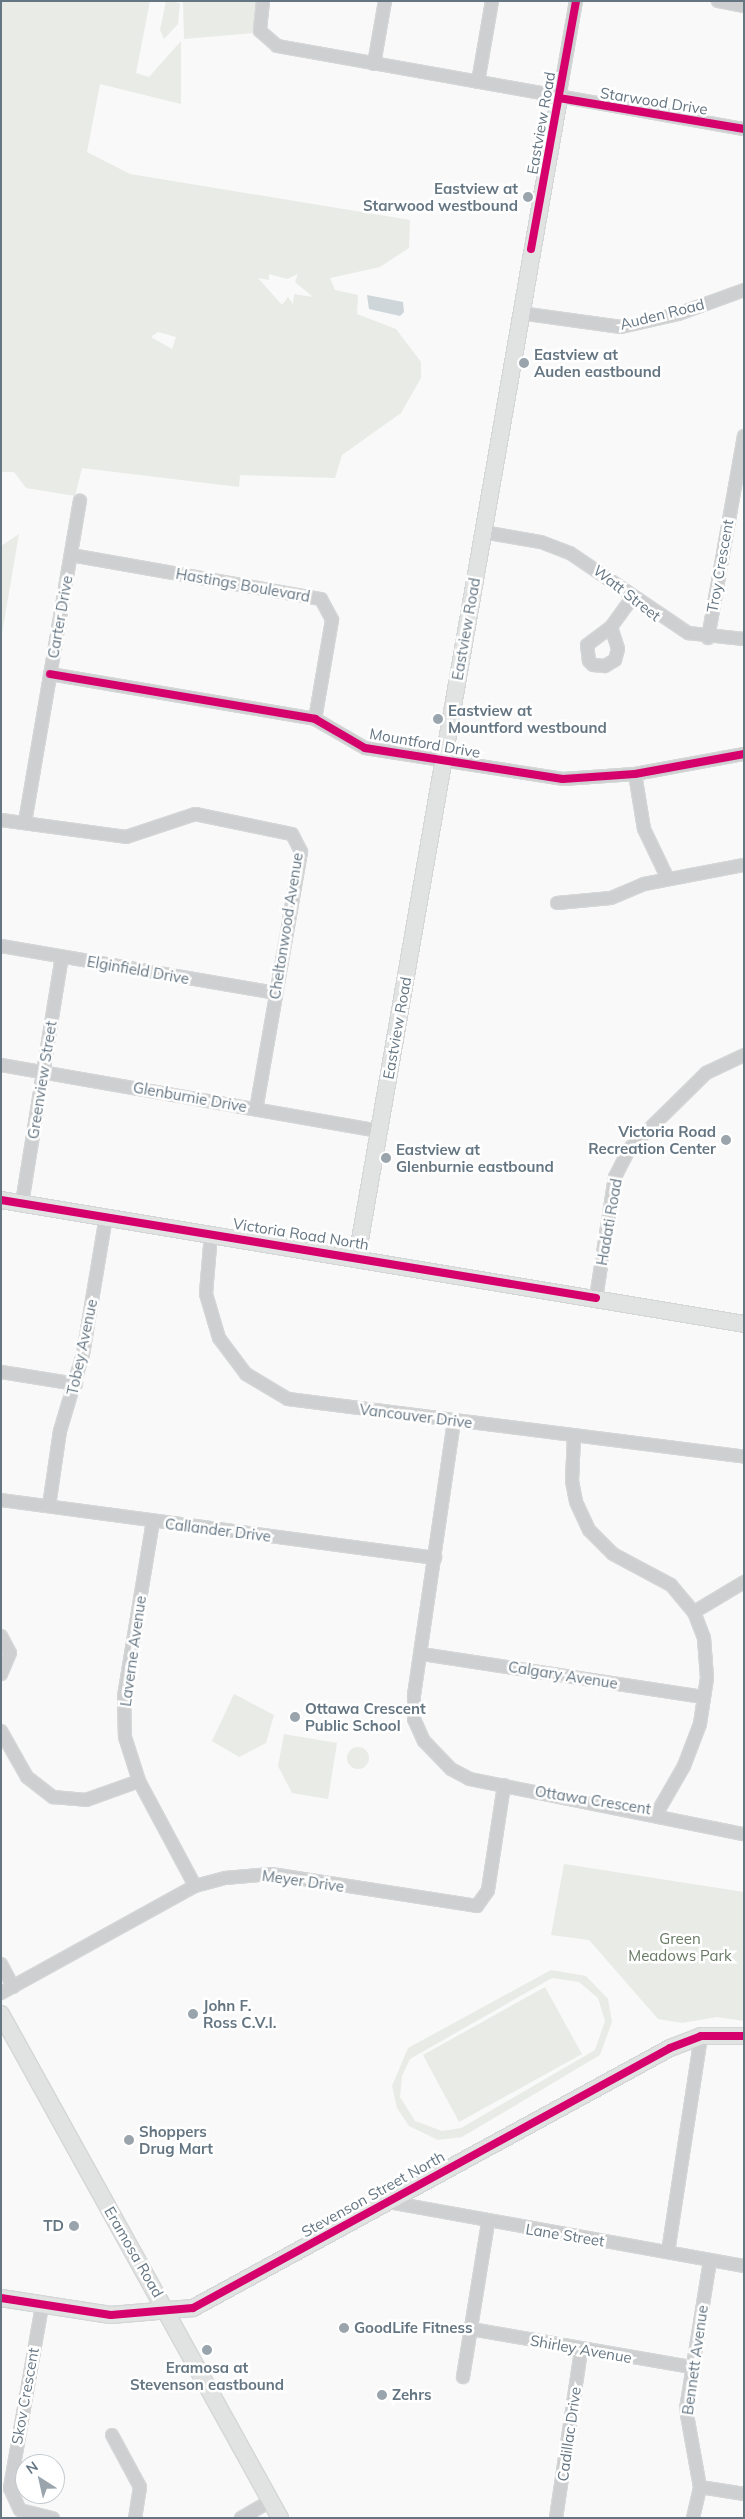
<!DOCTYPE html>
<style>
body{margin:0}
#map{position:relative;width:745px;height:2519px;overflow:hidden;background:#f9f9f9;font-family:Mulish,sans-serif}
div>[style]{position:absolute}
.green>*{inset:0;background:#e8ebe6}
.round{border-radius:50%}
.water>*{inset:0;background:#ced6d9}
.roads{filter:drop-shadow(1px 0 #d5d6d7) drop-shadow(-1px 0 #d5d6d7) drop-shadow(0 1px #d5d6d7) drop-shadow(0 -1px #d5d6d7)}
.minor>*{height:12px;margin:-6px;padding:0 6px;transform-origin:6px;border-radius:6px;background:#cecfd0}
.major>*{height:16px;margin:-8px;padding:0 8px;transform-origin:8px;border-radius:8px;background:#e1e2e2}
.cycleway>*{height:8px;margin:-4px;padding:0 4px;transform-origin:4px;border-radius:4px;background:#d6006c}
.dots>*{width:14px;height:14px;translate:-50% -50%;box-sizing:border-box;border:2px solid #fff;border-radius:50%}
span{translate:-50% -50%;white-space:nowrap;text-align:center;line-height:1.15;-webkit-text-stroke:5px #fff;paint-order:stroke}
.street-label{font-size:15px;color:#657683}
.poi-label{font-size:15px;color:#657683;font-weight:700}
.right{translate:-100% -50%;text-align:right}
.left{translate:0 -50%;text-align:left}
.park-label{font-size:15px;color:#687a64}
.frame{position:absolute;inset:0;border:2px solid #657683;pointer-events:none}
.north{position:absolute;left:15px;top:2454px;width:50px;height:50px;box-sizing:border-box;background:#fff;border:1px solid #c1c8cd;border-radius:50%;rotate:325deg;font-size:14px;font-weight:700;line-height:20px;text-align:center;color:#657683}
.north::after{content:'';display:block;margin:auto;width:18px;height:22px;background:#99a4ac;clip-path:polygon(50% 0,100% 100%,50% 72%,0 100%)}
</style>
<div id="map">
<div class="green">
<div style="clip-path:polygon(evenodd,1px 1px,150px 1px,136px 73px,149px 77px,181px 41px,181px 104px,100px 84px,87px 152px,130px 174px,410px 220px,409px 248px,380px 267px,330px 278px,335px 290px,358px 295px,357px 314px,396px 329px,421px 362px,421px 378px,401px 413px,342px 455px,335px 478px,240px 475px,239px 487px,82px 468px,75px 496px,26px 488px,14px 472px,1px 472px,1px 1px,269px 274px,287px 279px,298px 274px,295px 282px,313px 297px,294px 294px,293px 304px,288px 297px,282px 305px,258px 278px,269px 280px,269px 274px,1px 1px,158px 332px,176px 337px,172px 349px,151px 337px,158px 332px)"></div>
<div style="clip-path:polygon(166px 1px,180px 3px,178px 24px,164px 39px,160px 30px)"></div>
<div style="clip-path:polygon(183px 1px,257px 1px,254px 33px,184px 39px)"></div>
<div style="clip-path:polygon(19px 534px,1px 639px,1px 546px)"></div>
<div style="clip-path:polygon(234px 1694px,274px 1715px,266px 1743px,239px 1757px,212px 1741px)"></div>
<div style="clip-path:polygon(284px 1734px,337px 1743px,328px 1799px,292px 1793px,278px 1766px)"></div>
<div class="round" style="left:347px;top:1747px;width:22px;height:22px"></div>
<div style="clip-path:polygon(564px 1864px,744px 1892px,744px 2021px,717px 2017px,682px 2023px,658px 2019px,589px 1940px,551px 1935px)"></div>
<div style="clip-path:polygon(evenodd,551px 1970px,586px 1976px,608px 1999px,612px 2022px,600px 2055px,462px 2137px,438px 2140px,409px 2126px,397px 2108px,392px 2086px,408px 2048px,551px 1970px,552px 1978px,579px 1982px,598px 1998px,605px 2021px,595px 2050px,461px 2128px,442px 2131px,415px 2121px,400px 2097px,402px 2076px,410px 2059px,552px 1978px)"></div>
<div style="clip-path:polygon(545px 1987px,582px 2054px,459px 2122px,423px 2055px)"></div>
</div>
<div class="water">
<div style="clip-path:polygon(367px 295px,403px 302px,404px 312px,400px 316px,369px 309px)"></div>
</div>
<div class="roads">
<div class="minor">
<div style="left:263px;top:1px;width:30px;rotate:96deg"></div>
<div style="left:260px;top:31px;width:23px;rotate:41deg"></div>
<div style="left:277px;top:46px;width:474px;rotate:10.1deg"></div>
<div style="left:718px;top:1px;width:26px;rotate:11deg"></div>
<div style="left:374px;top:64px;width:64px;rotate:-80.1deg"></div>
<div style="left:478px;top:82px;width:82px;rotate:-80.2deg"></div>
<div style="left:559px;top:98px;width:98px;rotate:-80.1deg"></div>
<div style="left:520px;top:313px;width:102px;rotate:7.9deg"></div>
<div style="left:621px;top:327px;width:58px;rotate:-12.8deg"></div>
<div style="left:678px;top:314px;width:70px;rotate:-20deg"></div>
<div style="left:483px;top:532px;width:59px;rotate:9.8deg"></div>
<div style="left:541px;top:542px;width:31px;rotate:21deg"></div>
<div style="left:570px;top:553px;width:143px;rotate:34.1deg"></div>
<div style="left:688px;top:633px;width:56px;rotate:6.1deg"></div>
<div style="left:71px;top:555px;width:254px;rotate:10deg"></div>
<div style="left:321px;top:599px;width:24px;rotate:62deg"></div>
<div style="left:332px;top:620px;width:100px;rotate:99.7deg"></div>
<div style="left:611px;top:627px;width:23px;rotate:72deg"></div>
<div style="left:618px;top:649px;width:11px;rotate:105deg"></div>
<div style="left:615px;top:660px;width:12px;rotate:149deg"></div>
<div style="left:605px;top:666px;width:12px;rotate:-175deg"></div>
<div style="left:593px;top:665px;width:6px;rotate:-135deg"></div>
<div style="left:589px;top:661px;width:16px;rotate:-97deg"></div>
<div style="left:587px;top:645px;width:30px;rotate:-37deg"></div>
<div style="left:611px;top:627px;width:37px;rotate:-54deg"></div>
<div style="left:708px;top:638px;width:205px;rotate:-79.9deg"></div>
<div style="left:50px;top:674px;width:269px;rotate:9.6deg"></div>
<div style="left:315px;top:719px;width:58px;rotate:30.1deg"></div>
<div style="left:365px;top:748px;width:200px;rotate:8.9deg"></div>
<div style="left:563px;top:779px;width:72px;rotate:-4deg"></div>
<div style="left:635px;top:774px;width:111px;rotate:-10.4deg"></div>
<div style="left:635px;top:774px;width:56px;rotate:80.7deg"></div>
<div style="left:644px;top:829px;width:55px;rotate:64.4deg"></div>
<div style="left:1px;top:820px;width:126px;rotate:7.7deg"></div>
<div style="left:126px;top:837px;width:73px;rotate:-18.4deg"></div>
<div style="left:195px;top:814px;width:99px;rotate:11.7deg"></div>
<div style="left:292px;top:834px;width:20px;rotate:63deg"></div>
<div style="left:301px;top:852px;width:261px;rotate:99.9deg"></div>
<div style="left:25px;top:822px;width:326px;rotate:-80.3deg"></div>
<div style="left:557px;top:903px;width:54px;rotate:-5.3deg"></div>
<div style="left:611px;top:898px;width:36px;rotate:-23deg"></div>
<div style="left:644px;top:884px;width:102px;rotate:-10.8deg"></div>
<div style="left:1px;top:946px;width:278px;rotate:9.7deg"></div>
<div style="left:1px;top:1065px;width:385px;rotate:9.9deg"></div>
<div style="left:22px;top:1203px;width:249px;rotate:-80.8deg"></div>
<div style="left:211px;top:1234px;width:60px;rotate:94.8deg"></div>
<div style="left:206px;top:1294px;width:46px;rotate:73.5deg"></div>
<div style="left:219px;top:1338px;width:45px;rotate:53.1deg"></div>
<div style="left:246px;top:1374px;width:49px;rotate:30.8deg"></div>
<div style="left:288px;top:1399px;width:460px;rotate:7.2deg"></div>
<div style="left:596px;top:1298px;width:122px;rotate:-81.1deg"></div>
<div style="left:615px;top:1177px;width:31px;rotate:-63deg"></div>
<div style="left:629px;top:1149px;width:108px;rotate:-44.6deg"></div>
<div style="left:706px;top:1073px;width:42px;rotate:-25.3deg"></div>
<div style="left:1px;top:1372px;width:76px;rotate:9.1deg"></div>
<div style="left:454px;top:1421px;width:278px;rotate:98.3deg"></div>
<div style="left:414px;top:1696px;width:23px;rotate:90deg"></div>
<div style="left:414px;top:1719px;width:24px;rotate:66deg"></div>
<div style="left:424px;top:1741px;width:39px;rotate:46deg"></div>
<div style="left:451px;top:1769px;width:21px;rotate:28deg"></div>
<div style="left:470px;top:1779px;width:279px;rotate:11.4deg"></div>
<div style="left:574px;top:1436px;width:45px;rotate:92.5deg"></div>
<div style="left:572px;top:1481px;width:21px;rotate:79deg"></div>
<div style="left:576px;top:1502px;width:31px;rotate:65deg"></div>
<div style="left:589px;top:1530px;width:34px;rotate:45deg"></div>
<div style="left:613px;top:1554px;width:66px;rotate:28.1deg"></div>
<div style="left:671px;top:1585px;width:35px;rotate:50deg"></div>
<div style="left:694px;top:1612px;width:28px;rotate:69deg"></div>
<div style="left:704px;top:1638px;width:40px;rotate:85.7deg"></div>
<div style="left:707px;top:1678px;width:47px;rotate:98.7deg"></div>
<div style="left:700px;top:1724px;width:45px;rotate:110.9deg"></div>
<div style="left:684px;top:1766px;width:54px;rotate:119.9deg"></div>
<div style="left:1px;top:1500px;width:438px;rotate:7.6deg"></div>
<div style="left:49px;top:1506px;width:76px;rotate:-81.7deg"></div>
<div style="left:60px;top:1431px;width:80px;rotate:-73.4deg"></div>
<div style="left:83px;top:1354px;width:140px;rotate:-80.5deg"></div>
<div style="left:153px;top:1521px;width:178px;rotate:99.4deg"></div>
<div style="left:124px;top:1697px;width:40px;rotate:88.6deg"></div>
<div style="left:125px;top:1737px;width:46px;rotate:72.3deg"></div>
<div style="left:139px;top:1781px;width:119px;rotate:61.9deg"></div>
<div style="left:694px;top:1612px;width:58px;rotate:-31deg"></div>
<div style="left:1px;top:1636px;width:19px;rotate:62deg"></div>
<div style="left:10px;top:1653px;width:23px;rotate:113deg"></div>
<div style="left:422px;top:1654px;width:285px;rotate:8.7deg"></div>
<div style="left:1px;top:1731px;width:53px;rotate:60.5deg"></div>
<div style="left:27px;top:1777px;width:33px;rotate:38deg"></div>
<div style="left:53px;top:1797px;width:33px;rotate:5deg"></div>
<div style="left:86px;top:1800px;width:56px;rotate:-19.7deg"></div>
<div style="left:1px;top:1964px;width:26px;rotate:62deg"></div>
<div style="left:1px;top:1993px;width:222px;rotate:-28.9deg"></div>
<div style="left:195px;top:1886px;width:31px;rotate:-15deg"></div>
<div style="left:225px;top:1878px;width:46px;rotate:-5deg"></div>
<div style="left:271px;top:1874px;width:208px;rotate:8.8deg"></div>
<div style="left:477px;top:1906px;width:19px;rotate:-55deg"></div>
<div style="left:488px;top:1890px;width:106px;rotate:-81.3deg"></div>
<div style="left:388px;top:2202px;width:362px;rotate:10.2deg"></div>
<div style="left:668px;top:2252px;width:219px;rotate:-81.3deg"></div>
<div style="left:42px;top:2306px;width:185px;rotate:100deg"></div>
<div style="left:10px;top:2488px;width:24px;rotate:66deg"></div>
<div style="left:20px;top:2510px;width:34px;rotate:14deg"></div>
<div style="left:471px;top:2329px;width:224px;rotate:9.8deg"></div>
<div style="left:463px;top:2377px;width:157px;rotate:-80.8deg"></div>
<div style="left:112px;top:2435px;width:59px;rotate:61.7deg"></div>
<div style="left:140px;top:2487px;width:31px;rotate:99deg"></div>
<div style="left:700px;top:2487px;width:45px;rotate:9deg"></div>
<div style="left:241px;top:2518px;width:34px;rotate:-30deg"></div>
<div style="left:556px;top:2518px;width:170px;rotate:-81.5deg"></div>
<div style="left:693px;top:2518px;width:32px;rotate:-77deg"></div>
<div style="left:700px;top:2487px;width:79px;rotate:-100.2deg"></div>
<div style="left:686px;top:2409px;width:150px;rotate:-80.8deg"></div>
</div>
<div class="major">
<div style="left:1px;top:1200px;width:753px;rotate:9.47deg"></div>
<div style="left:357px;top:1257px;width:1176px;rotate:-80.11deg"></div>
<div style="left:1px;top:2014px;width:576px;rotate:61.03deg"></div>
<div style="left:1px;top:2298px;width:111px;rotate:8.8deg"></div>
<div style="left:111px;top:2315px;width:82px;rotate:-4.9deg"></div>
<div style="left:193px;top:2308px;width:543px;rotate:-28.59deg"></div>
<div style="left:670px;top:2048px;width:33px;rotate:-21deg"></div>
<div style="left:701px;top:2036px;width:43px"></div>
</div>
</div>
<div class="cycleway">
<div style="left:559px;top:98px;width:188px;rotate:9.5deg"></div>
<div style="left:531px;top:249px;width:252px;rotate:-79.7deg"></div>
<div style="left:50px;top:674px;width:269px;rotate:9.6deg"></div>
<div style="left:315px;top:719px;width:58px;rotate:30.1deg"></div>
<div style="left:365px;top:748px;width:200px;rotate:8.9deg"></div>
<div style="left:563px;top:779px;width:72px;rotate:-4deg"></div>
<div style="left:635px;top:774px;width:111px;rotate:-10.4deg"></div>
<div style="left:1px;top:1200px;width:603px;rotate:9.35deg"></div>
<div style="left:1px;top:2298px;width:111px;rotate:8.8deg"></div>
<div style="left:111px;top:2315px;width:82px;rotate:-4.9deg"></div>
<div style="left:193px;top:2308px;width:543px;rotate:-28.59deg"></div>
<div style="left:670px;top:2048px;width:33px;rotate:-21deg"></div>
<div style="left:701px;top:2036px;width:43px"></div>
</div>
<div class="dots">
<div style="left:528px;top:197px;background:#99a4ac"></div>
<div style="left:524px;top:363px;background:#99a4ac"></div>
<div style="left:438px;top:719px;background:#99a4ac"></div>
<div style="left:726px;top:1140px;background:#99a4ac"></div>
<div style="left:386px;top:1158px;background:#99a4ac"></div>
<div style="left:295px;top:1717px;background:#99a4ac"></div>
<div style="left:193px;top:2014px;background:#99a4ac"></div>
<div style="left:129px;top:2140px;background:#99a4ac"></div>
<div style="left:74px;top:2226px;background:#99a4ac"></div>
<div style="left:344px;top:2328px;background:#99a4ac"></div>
<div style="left:207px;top:2350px;background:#99a4ac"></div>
<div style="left:382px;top:2395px;background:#99a4ac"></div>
</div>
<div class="street-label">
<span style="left:654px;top:101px;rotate:9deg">Starwood Drive</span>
<span style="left:541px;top:123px;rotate:-80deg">Eastview Road</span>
<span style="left:662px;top:314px;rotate:-14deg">Auden Road</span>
<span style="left:720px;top:566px;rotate:-80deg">Troy Crescent</span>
<span style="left:243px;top:585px;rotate:10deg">Hastings Boulevard</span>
<span style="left:627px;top:593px;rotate:38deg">Watt Street</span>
<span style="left:60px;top:617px;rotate:-80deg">Carter Drive</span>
<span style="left:466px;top:629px;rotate:-80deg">Eastview Road</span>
<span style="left:425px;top:743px;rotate:10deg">Mountford Drive</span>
<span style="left:286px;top:926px;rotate:-81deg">Cheltonwood Avenue</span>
<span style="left:138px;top:970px;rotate:10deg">Elginfield Drive</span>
<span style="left:397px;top:1028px;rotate:-80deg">Eastview Road</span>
<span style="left:42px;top:1080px;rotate:-81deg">Greenview Street</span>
<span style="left:190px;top:1097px;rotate:10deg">Glenburnie Drive</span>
<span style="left:609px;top:1222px;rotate:-80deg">Hadati Road</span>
<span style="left:301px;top:1234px;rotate:9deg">Victoria Road North</span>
<span style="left:82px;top:1347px;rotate:-78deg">Tobey Avenue</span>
<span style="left:416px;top:1416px;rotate:7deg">Vancouver Drive</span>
<span style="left:218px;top:1530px;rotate:7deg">Callander Drive</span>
<span style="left:133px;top:1651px;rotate:-82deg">Laverne Avenue</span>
<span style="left:563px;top:1675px;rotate:9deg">Calgary Avenue</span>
<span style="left:593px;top:1800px;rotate:9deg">Ottawa Crescent</span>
<span style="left:303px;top:1881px;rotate:8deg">Meyer Drive</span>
<span style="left:373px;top:2194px;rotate:-29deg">Stevenson Street North</span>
<span style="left:565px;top:2235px;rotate:9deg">Lane Street</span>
<span style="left:134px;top:2252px;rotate:60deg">Eramosa Road</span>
<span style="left:581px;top:2349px;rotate:10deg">Shirley Avenue</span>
<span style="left:695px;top:2360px;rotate:-82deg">Bennett Avenue</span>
<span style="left:25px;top:2396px;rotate:-80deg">Skov Crescent</span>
<span style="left:569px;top:2434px;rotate:-82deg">Cadillac Drive</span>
</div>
<div class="poi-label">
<span class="right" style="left:518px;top:197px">Eastview at<br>Starwood westbound</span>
<span class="left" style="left:534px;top:363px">Eastview at<br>Auden eastbound</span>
<span class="left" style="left:448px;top:719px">Eastview at<br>Mountford westbound</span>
<span class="right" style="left:716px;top:1140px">Victoria Road<br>Recreation Center</span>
<span class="left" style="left:396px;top:1158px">Eastview at<br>Glenburnie eastbound</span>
<span class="left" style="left:305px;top:1717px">Ottawa Crescent<br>Public School</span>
<span class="left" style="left:203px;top:2014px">John F.<br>Ross C.V.I.</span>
<span class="left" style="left:139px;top:2140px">Shoppers<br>Drug Mart</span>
<span class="right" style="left:64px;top:2226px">TD</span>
<span class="left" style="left:354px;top:2328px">GoodLife Fitness</span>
<span style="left:207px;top:2376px">Eramosa at<br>Stevenson eastbound</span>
<span class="left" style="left:392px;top:2395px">Zehrs</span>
</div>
<div class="park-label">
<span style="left:680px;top:1947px">Green<br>Meadows Park</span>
</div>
<div class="frame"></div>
<div class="north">N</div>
</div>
